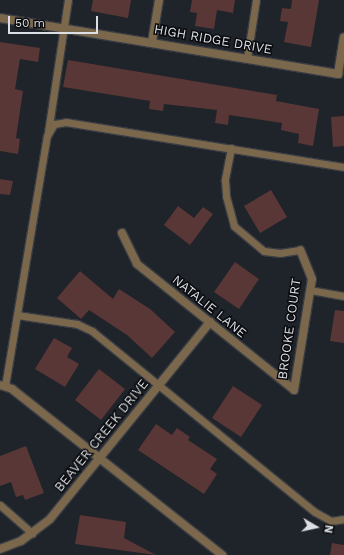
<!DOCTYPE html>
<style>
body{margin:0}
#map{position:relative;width:344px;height:555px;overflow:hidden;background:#1f232a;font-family:"Work Sans",sans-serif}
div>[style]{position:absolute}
.building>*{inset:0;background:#593736}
.roads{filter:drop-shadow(1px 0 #393d44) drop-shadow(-1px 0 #393d44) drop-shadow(0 1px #393d44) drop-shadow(0 -1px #393d44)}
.lane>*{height:7px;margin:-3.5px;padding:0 3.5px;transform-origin:3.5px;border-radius:3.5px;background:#7b674b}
.street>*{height:8px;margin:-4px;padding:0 4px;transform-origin:4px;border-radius:4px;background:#7b674b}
span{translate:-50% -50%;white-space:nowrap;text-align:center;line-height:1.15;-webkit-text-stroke:3px #0a0c0f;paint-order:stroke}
.street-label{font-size:13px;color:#dcdfe3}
.north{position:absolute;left:296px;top:507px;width:40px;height:40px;-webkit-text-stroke:3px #0a0c0f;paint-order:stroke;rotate:99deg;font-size:11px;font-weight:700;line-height:16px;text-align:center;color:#dcdfe3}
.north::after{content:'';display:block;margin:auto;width:14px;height:18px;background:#dcdfe3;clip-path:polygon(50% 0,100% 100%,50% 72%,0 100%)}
.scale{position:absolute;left:8px;top:16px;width:90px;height:18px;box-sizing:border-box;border:2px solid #dcdfe3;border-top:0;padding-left:5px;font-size:12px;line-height:14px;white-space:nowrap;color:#dcdfe3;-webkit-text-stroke:3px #0a0c0f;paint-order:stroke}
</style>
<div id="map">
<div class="building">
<div style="clip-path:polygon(93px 0,131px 0,128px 18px,91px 11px)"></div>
<div style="clip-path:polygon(192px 0,235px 0,233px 13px,217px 10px,214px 29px,195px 26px,197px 13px,190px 12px)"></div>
<div style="clip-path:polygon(292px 0,319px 0,311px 47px,284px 42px,288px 22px,280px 21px,282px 8px,291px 9px)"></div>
<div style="clip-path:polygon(0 42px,40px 48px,38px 62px,20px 59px,15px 89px,23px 91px,16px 138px,20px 139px,18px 154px,0 151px)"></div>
<div style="clip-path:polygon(68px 60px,277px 95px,276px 101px,319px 109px,313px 146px,298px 143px,299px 134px,281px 130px,282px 123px,229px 115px,228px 125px,215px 123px,217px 110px,164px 104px,163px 111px,149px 109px,150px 101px,63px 87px)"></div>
<div style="clip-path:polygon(344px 116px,344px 146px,333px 147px,331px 117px)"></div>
<div style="clip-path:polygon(0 179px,13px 181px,10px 195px,0 194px)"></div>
<div style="clip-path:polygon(271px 190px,287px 217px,260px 233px,244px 206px)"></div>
<div style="clip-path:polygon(178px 206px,194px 218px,203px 207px,213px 214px,190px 245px,164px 225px)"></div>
<div style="clip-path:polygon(235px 262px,259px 279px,239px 309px,214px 292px)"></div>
<div style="clip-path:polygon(80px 271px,113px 299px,119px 289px,150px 309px,175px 332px,152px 358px,127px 335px,89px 310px,81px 319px,57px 298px)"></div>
<div style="clip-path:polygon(335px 310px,344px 311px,344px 343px,330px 341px)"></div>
<div style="clip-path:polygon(54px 338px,72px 348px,67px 357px,79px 364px,65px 387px,35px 369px)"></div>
<div style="clip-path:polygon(99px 369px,125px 389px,101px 420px,75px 400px)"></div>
<div style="clip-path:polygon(233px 386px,262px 405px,241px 437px,212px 418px)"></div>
<div style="clip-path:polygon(156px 424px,172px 435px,177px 428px,190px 437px,188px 440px,217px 459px,210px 469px,217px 474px,204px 494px,138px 450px)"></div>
<div style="clip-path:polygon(26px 446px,44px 493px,25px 500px,23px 495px,16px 497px,11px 482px,0 486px,0 456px)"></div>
<div style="clip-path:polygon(80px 515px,126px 522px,124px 538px,156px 555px,75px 544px)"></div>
<div style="clip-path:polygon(332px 543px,344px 545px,344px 555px,330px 555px)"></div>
</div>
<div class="roads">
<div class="lane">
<div style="left:247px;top:58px;width:59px;rotate:-81.2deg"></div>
<div style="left:48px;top:132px;width:134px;rotate:-81.4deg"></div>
<div style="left:231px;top:148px;width:33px;rotate:101deg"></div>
<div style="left:225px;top:180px;width:16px;rotate:86deg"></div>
<div style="left:226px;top:196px;width:31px;rotate:75deg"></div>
<div style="left:234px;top:226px;width:39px;rotate:40deg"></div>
<div style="left:264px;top:251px;width:16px;rotate:7deg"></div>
<div style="left:280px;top:253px;width:20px;rotate:-9deg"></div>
<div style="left:310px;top:290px;width:35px;rotate:10deg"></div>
<div style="left:17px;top:315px;width:61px;rotate:8.5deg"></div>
<div style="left:77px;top:324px;width:17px;rotate:25deg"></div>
<div style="left:92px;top:331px;width:287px;rotate:39.1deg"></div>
<div style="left:315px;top:512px;width:18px;rotate:29deg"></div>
<div style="left:331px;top:521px;width:13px;rotate:-9deg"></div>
<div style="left:5px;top:386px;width:254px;rotate:-80.5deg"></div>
<div style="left:47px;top:136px;width:14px;rotate:-60deg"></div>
<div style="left:54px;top:124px;width:12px;rotate:-9deg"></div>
<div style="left:66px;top:122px;width:282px;rotate:9.2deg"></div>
<div style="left:0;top:505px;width:43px;rotate:41.2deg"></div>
</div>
<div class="street">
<div style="left:0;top:18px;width:343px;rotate:9.4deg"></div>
<div style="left:338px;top:74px;width:37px;rotate:-81deg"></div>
<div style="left:152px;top:42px;width:43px;rotate:-80.5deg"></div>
<div style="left:122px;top:233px;width:34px;rotate:64deg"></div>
<div style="left:137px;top:264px;width:201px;rotate:38.7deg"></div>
<div style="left:294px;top:390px;width:112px;rotate:-80.8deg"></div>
<div style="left:312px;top:279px;width:31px;rotate:-112deg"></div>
<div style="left:0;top:385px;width:13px;rotate:18deg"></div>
<div style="left:12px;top:389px;width:268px;rotate:38.3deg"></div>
<div style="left:0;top:549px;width:22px;rotate:-21deg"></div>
<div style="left:21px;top:541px;width:36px;rotate:-37deg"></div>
<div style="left:50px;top:519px;width:254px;rotate:-50.9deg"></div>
</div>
</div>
<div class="street-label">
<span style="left:213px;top:40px;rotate:10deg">HIGH RIDGE DRIVE</span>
<span style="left:209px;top:307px;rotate:39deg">NATALIE LANE</span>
<span style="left:290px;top:329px;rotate:-82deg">BROOKE COURT</span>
<span style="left:102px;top:436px;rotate:-51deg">BEAVER CREEK DRIVE</span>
</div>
<div class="north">N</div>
<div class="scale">50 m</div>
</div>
